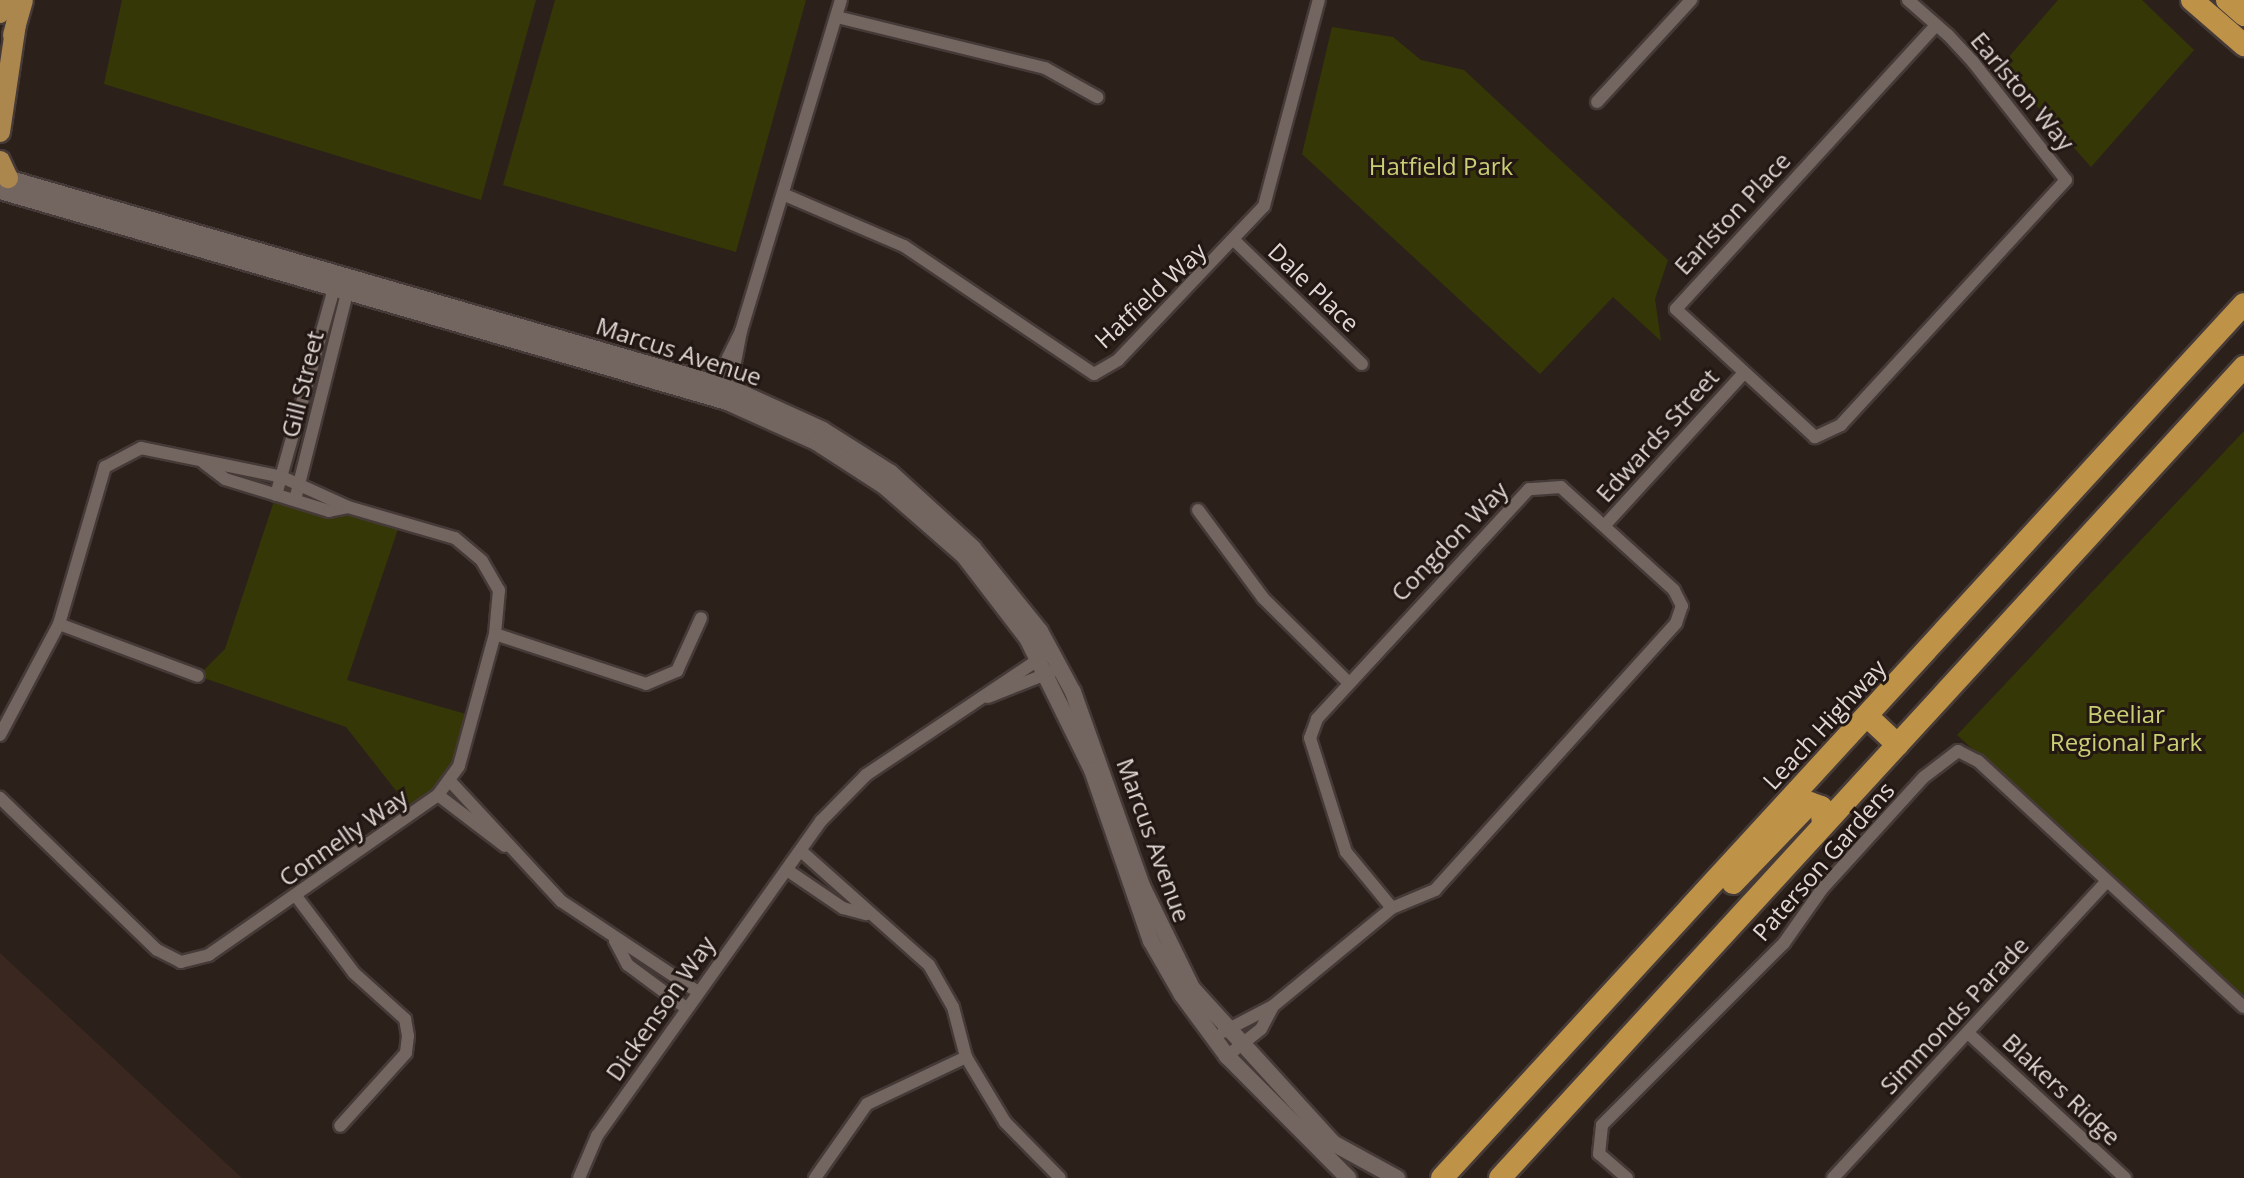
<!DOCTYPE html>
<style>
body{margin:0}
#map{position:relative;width:2244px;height:1178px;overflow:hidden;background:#2c201b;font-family:"Open Sans",sans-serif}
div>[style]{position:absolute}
.built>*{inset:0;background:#392720}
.green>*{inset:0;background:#353707}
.roads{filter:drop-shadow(2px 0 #453a37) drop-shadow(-2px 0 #453a37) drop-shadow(0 2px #453a37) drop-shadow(0 -2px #453a37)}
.minor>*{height:12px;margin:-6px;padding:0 6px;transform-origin:6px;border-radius:6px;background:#73655f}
.tertiary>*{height:16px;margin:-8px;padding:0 8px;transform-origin:8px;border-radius:8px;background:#73655f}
.primary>*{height:20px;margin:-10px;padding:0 10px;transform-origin:10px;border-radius:10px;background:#ab874d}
.trunk>*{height:22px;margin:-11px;padding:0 11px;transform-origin:11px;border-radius:11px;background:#be9247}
span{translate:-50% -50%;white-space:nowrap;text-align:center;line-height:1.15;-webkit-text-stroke:6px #221712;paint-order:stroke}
.street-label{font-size:24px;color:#dfd7d4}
.park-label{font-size:24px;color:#cace74}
</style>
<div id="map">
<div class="built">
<div style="clip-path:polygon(0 953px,242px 1178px,0 1178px)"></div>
</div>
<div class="green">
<div style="clip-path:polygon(122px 0,536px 0,481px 200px,104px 84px)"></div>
<div style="clip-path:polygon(555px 0,806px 0,736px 252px,503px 185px)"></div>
<div style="clip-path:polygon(2058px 0,2142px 0,2194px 50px,2091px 167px,2001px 66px)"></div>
<div style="clip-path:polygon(1332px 27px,1393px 37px,1421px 60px,1464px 70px,1668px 260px,1655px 299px,1661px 341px,1613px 297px,1540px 374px,1302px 154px)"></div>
<div style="clip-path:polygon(2244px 431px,2244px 996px,1957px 735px)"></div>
<div style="clip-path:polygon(282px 477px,400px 523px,347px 680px,473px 716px,459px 766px,416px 816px,346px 727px,198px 676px,225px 649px)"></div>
</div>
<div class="roads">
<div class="minor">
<div style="left:1908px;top:0;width:53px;rotate:41.2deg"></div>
<div style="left:1948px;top:35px;width:37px;rotate:47deg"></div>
<div style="left:1973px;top:62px;width:150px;rotate:51.8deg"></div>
<div style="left:2066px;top:180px;width:333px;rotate:132.6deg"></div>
<div style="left:1841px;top:425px;width:29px;rotate:155deg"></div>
<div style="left:1815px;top:437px;width:189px;rotate:-137.4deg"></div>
<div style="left:1676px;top:309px;width:385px;rotate:-47.5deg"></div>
<div style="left:837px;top:17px;width:214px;rotate:13.8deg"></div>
<div style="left:1045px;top:68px;width:60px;rotate:29.1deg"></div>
<div style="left:1597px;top:102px;width:139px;rotate:-47.3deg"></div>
<div style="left:785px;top:195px;width:129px;rotate:23.2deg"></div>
<div style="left:904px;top:246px;width:229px;rotate:34deg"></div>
<div style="left:1094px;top:374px;width:28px;rotate:-30deg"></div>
<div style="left:1118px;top:360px;width:212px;rotate:-46.5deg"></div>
<div style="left:1264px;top:206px;width:213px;rotate:-75.1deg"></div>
<div style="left:1237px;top:243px;width:174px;rotate:44.1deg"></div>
<div style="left:712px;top:390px;width:66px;rotate:-63.8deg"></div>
<div style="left:741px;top:331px;width:346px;rotate:-73.2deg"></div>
<div style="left:729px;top:394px;width:64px;rotate:-79.2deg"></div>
<div style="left:204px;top:463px;width:26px;rotate:37deg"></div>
<div style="left:225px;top:479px;width:109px;rotate:17.1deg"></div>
<div style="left:329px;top:511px;width:19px;rotate:-12deg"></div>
<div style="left:276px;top:495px;width:221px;rotate:-74.3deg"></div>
<div style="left:295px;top:500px;width:222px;rotate:-75.9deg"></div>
<div style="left:1198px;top:510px;width:109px;rotate:53.5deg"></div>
<div style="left:1263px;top:598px;width:117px;rotate:44.7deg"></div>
<div style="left:1605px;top:525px;width:202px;rotate:-47.6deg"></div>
<div style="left:59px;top:624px;width:148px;rotate:20.5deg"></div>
<div style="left:495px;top:634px;width:159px;rotate:18.3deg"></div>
<div style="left:646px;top:684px;width:34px;rotate:-23deg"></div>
<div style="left:677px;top:671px;width:58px;rotate:-65.6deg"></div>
<div style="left:988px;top:697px;width:68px;rotate:-21.6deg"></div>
<div style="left:0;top:735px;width:126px;rotate:-62deg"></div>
<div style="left:59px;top:624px;width:164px;rotate:-73.7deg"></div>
<div style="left:105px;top:467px;width:41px;rotate:-27.8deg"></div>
<div style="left:141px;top:448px;width:144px;rotate:11.6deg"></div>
<div style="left:282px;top:477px;width:72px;rotate:24.4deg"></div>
<div style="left:348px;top:507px;width:111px;rotate:16.2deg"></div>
<div style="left:455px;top:538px;width:35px;rotate:40deg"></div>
<div style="left:482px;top:561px;width:34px;rotate:60deg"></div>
<div style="left:499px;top:590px;width:44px;rotate:95.2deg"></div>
<div style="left:495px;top:634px;width:137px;rotate:105.3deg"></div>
<div style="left:459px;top:766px;width:36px;rotate:126deg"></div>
<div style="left:438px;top:795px;width:279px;rotate:145.1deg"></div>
<div style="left:209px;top:955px;width:29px;rotate:166deg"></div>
<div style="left:181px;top:962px;width:27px;rotate:-153deg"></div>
<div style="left:157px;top:950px;width:219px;rotate:-135.9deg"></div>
<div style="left:449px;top:780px;width:165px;rotate:47.2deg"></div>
<div style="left:561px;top:901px;width:164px;rotate:33.6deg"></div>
<div style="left:438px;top:795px;width:84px;rotate:37.3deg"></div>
<div style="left:801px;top:851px;width:171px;rotate:41.7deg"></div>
<div style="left:929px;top:965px;width:48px;rotate:60.3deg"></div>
<div style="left:953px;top:1007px;width:52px;rotate:75.4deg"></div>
<div style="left:966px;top:1057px;width:76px;rotate:59deg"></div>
<div style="left:1005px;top:1122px;width:78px;rotate:45.5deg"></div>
<div style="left:787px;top:870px;width:68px;rotate:34.2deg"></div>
<div style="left:843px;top:908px;width:24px;rotate:15deg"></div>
<div style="left:296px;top:896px;width:96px;rotate:53deg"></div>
<div style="left:354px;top:973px;width:69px;rotate:42deg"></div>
<div style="left:405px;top:1019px;width:17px;rotate:80deg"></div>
<div style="left:408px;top:1036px;width:17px;rotate:97deg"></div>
<div style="left:406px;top:1053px;width:98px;rotate:132.1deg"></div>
<div style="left:615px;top:941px;width:27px;rotate:62deg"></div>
<div style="left:628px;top:965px;width:72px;rotate:36.6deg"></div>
<div style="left:1223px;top:1032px;width:56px;rotate:-27.5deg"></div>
<div style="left:1273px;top:1006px;width:154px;rotate:-39.5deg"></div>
<div style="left:1392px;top:908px;width:47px;rotate:-22.7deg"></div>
<div style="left:1435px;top:890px;width:360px;rotate:-47.9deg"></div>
<div style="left:1676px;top:623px;width:18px;rotate:-71deg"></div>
<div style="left:1682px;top:606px;width:18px;rotate:-117deg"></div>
<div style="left:1674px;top:590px;width:153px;rotate:-137.7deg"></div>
<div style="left:1561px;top:487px;width:32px;rotate:176deg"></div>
<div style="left:1529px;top:489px;width:313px;rotate:132.7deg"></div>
<div style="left:1317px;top:719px;width:20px;rotate:110deg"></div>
<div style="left:1310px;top:738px;width:120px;rotate:72.5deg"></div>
<div style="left:1346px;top:852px;width:72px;rotate:50.6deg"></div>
<div style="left:1968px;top:1033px;width:214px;rotate:42.7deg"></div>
<div style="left:1227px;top:1056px;width:43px;rotate:-38.5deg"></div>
<div style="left:1261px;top:1029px;width:26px;rotate:-62deg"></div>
<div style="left:579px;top:1178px;width:46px;rotate:-66.8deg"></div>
<div style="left:597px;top:1136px;width:387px;rotate:-54.6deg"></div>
<div style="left:821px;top:821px;width:64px;rotate:-45.6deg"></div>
<div style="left:866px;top:775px;width:216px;rotate:-33.8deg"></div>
<div style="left:815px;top:1178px;width:90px;rotate:-54.9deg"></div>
<div style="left:867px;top:1104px;width:110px;rotate:-25.4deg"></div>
<div style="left:1627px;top:1178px;width:37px;rotate:-139deg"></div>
<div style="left:1599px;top:1154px;width:29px;rotate:-84deg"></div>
<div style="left:1602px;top:1125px;width:257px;rotate:-45deg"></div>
<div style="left:1784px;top:943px;width:66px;rotate:-54.9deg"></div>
<div style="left:1822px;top:889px;width:151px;rotate:-47.7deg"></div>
<div style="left:1924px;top:777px;width:43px;rotate:-37.4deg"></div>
<div style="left:1958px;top:751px;width:22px;rotate:27deg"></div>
<div style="left:1978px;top:761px;width:362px;rotate:42.8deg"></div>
<div style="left:1833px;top:1178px;width:403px;rotate:-47.3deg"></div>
</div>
<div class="tertiary">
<div style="left:0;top:176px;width:761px;rotate:16.17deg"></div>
<div style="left:731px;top:388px;width:101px;rotate:24.5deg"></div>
<div style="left:823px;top:430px;width:80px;rotate:32.3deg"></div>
<div style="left:891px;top:473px;width:111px;rotate:42.4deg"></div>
<div style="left:973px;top:548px;width:107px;rotate:51.1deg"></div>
<div style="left:1040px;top:631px;width:69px;rotate:61.6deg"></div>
<div style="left:1073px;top:692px;width:206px;rotate:70.4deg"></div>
<div style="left:1142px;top:886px;width:114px;rotate:63.9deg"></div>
<div style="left:1192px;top:988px;width:210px;rotate:47.7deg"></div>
<div style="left:1333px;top:1143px;width:73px;rotate:28.7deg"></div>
<div style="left:0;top:191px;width:757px;rotate:16.18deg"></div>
<div style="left:727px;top:402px;width:98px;rotate:24.2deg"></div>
<div style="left:816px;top:442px;width:81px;rotate:32.9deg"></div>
<div style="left:884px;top:486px;width:106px;rotate:41.2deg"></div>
<div style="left:964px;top:556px;width:103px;rotate:52.5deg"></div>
<div style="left:1027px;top:638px;width:147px;rotate:63.8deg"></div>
<div style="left:1092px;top:770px;width:181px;rotate:71deg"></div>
<div style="left:1151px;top:941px;width:62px;rotate:60.1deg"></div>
<div style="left:1182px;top:995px;width:76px;rotate:53.6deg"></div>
<div style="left:1227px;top:1056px;width:172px;rotate:45.2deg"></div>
</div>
<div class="primary">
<div style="left:0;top:13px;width:14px;rotate:-73deg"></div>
<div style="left:13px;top:35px;width:36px;rotate:-74deg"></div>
<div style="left:0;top:132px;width:110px;rotate:-81.6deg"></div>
<div style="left:0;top:161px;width:19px;rotate:65deg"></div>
</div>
<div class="trunk">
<div style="left:2192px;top:0;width:69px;rotate:40.9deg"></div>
<div style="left:2227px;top:0;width:23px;rotate:41deg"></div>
<div style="left:1867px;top:716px;width:42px;rotate:43.1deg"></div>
<div style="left:1733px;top:883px;width:111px;rotate:-46.1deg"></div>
<div style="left:1810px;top:803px;width:12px;rotate:20deg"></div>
<div style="left:1821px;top:807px;width:16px;rotate:83deg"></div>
<div style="left:1442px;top:1178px;width:1186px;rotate:-47.46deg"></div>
<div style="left:1500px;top:1178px;width:1101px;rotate:-47.47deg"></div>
</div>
</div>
<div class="street-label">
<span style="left:2023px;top:91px;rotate:50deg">Earlston Way</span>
<span style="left:1732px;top:213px;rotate:-47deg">Earlston Place</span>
<span style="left:1314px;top:287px;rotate:44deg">Dale Place</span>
<span style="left:1150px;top:295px;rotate:-43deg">Hatfield Way</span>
<span style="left:679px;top:351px;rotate:18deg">Marcus Avenue</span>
<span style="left:302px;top:384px;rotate:-76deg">Gill Street</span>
<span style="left:1657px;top:435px;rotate:-48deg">Edwards Street</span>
<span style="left:1449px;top:541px;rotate:-46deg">Congdon Way</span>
<span style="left:1824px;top:724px;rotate:-47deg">Leach Highway</span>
<span style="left:343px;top:837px;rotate:-35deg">Connelly Way</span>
<span style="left:1154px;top:840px;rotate:70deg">Marcus Avenue</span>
<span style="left:1823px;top:861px;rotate:-49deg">Paterson Gardens</span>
<span style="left:660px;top:1008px;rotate:-55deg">Dickenson Way</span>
<span style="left:1954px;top:1015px;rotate:-47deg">Simmonds Parade</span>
<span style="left:2062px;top:1089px;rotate:43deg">Blakers Ridge</span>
</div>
<div class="park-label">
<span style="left:1441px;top:166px">Hatfield Park</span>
<span style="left:2126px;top:728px">Beeliar<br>Regional Park</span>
</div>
</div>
